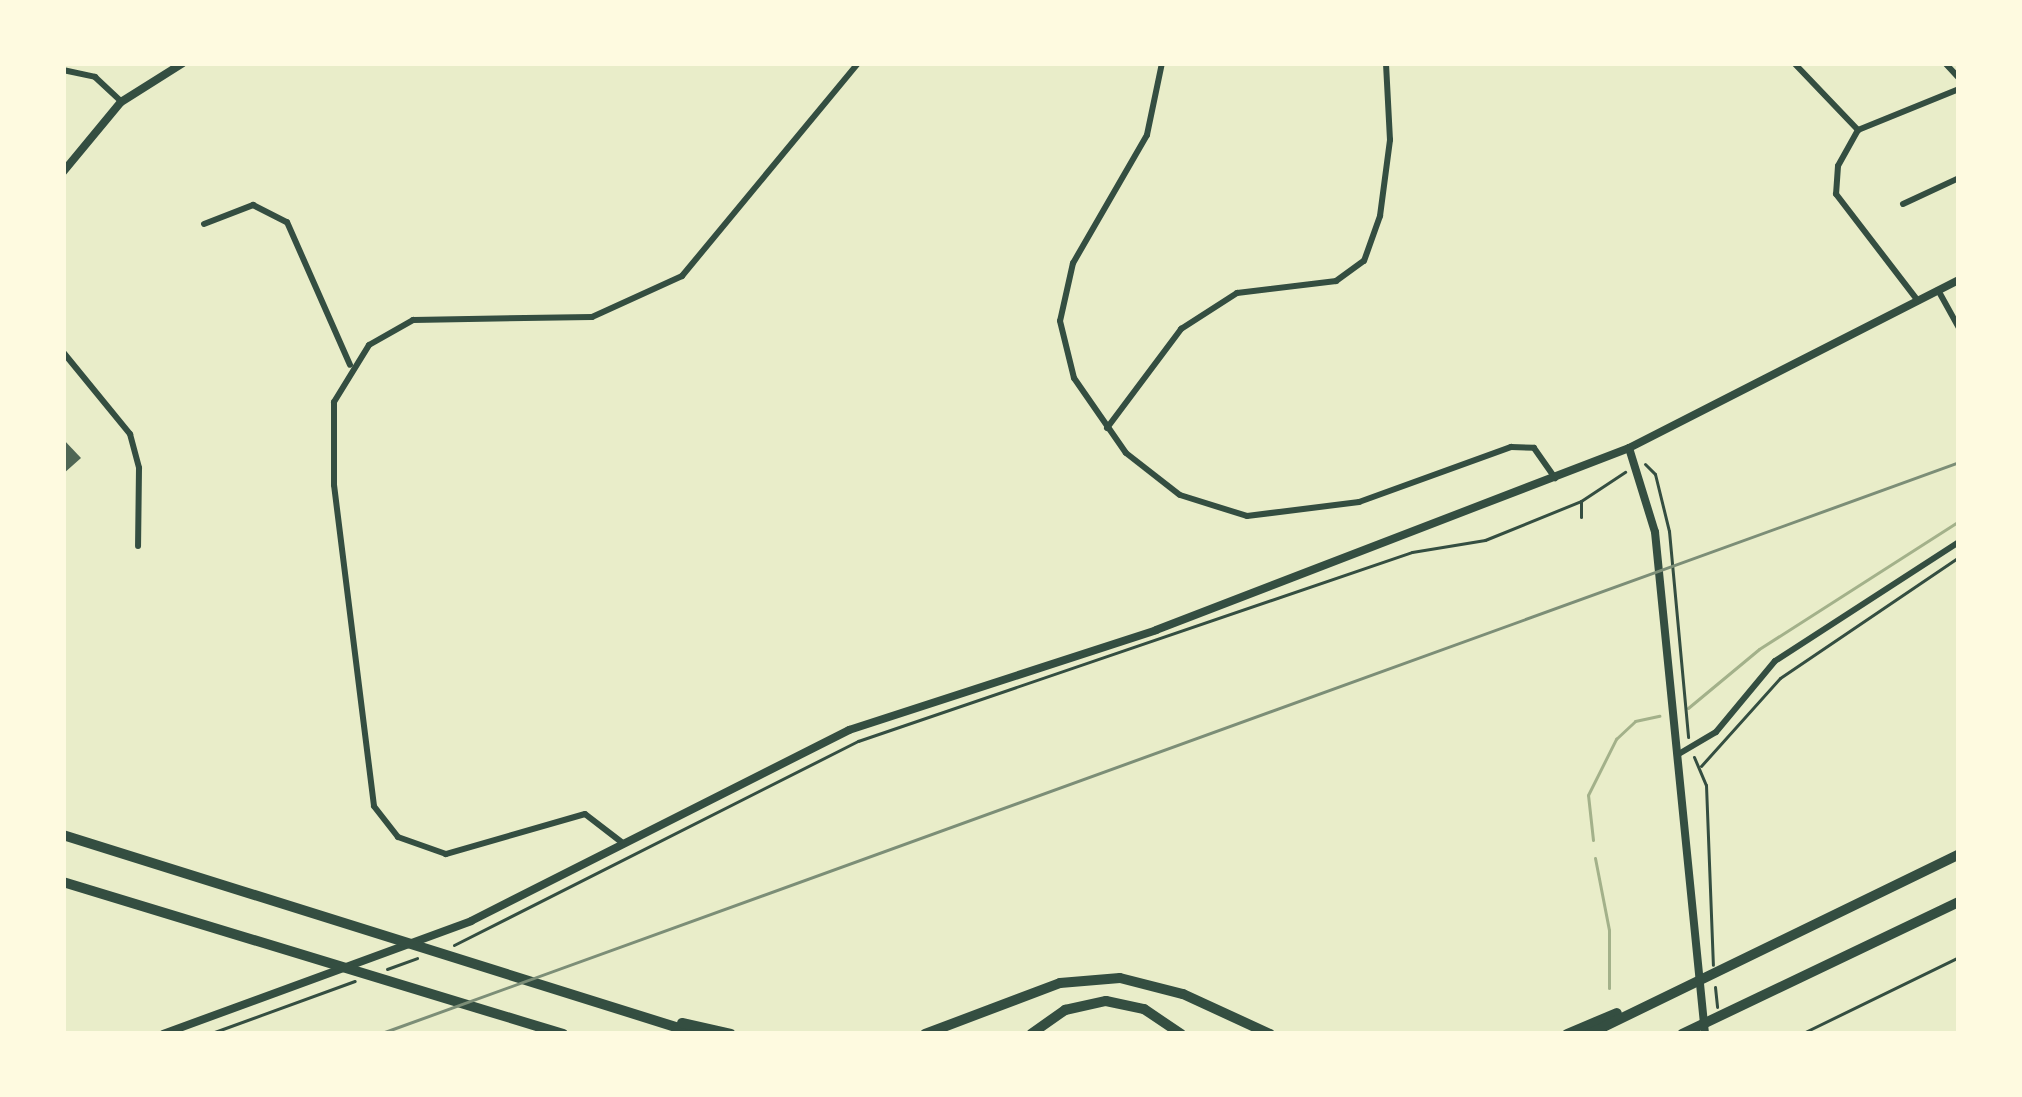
<!DOCTYPE html>
<style>
body{margin:0}
#map{position:relative;width:2022px;height:1097px;overflow:hidden;background:#e9edc9;font-family:Quicksand,sans-serif}
div>[style]{position:absolute}
.stream>*{height:3px;margin:-1.5px;padding:0 1.5px;transform-origin:1.5px;border-radius:1.5px;background:#a3b18a}
.building>*{inset:0;background:#4f6655}
.path>*{height:3px;margin:-1.5px;padding:0 1.5px;transform-origin:1.5px;border-radius:1.5px;background:#344e41}
.minor>*{height:6px;margin:-3px;padding:0 3px;transform-origin:3px;border-radius:3px;background:#344e41}
.tertiary>*{height:8px;margin:-4px;padding:0 4px;transform-origin:4px;border-radius:4px;background:#344e41}
.secondary>*{height:8px;margin:-4px;padding:0 4px;transform-origin:4px;border-radius:4px;background:#344e41}
.motorway>*{height:10px;margin:-5px;padding:0 5px;transform-origin:5px;border-radius:5px;background:#344e41}
.rail>*{height:3px;margin:-1.5px;padding:0 1.5px;transform-origin:1.5px;border-radius:1.5px;background:#7c8e77}
span{translate:-50% -50%;white-space:nowrap;text-align:center;line-height:1.15;-webkit-text-stroke:9px #fefae0;paint-order:stroke}
.frame{position:absolute;inset:0;border:66px solid #fefae0;pointer-events:none}
</style>
<div id="map">
<div class="stream">
<div style="left:1688px;top:708px;width:92px;rotate:-39.7deg"></div>
<div style="left:1759px;top:649px;width:237px;rotate:-32.6deg"></div>
<div style="left:1593px;top:840px;width:45px;rotate:-96.3deg"></div>
<div style="left:1588px;top:795px;width:63px;rotate:-63.4deg"></div>
<div style="left:1616px;top:739px;width:26px;rotate:-43deg"></div>
<div style="left:1635px;top:721px;width:25px;rotate:-12deg"></div>
<div style="left:1595px;top:858px;width:73px;rotate:79deg"></div>
<div style="left:1609px;top:930px;width:58px;rotate:90deg"></div>
</div>
<div class="building">
<div style="clip-path:polygon(63px 439px,81px 458px,63px 474px)"></div>
</div>
<div class="path">
<div style="left:1645px;top:464px;width:14px;rotate:45deg"></div>
<div style="left:1655px;top:474px;width:59px;rotate:76.2deg"></div>
<div style="left:1669px;top:531px;width:207px;rotate:84.7deg"></div>
<div style="left:1581px;top:517px;width:16px;rotate:-90deg"></div>
<div style="left:1581px;top:501px;width:53px;rotate:-33.4deg"></div>
<div style="left:1694px;top:757px;width:30px;rotate:67deg"></div>
<div style="left:1706px;top:785px;width:180px;rotate:87.8deg"></div>
<div style="left:1701px;top:766px;width:118px;rotate:-48.1deg"></div>
<div style="left:1780px;top:678px;width:216px;rotate:-34.1deg"></div>
<div style="left:454px;top:945px;width:453px;rotate:-26.8deg"></div>
<div style="left:858px;top:741px;width:585px;rotate:-18.84deg"></div>
<div style="left:1412px;top:552px;width:74px;rotate:-9.3deg"></div>
<div style="left:1485px;top:540px;width:104px;rotate:-22.1deg"></div>
<div style="left:387px;top:969px;width:32px;rotate:-20deg"></div>
<div style="left:1715px;top:987px;width:20px;rotate:84deg"></div>
<div style="left:209px;top:1034px;width:155px;rotate:-20deg"></div>
<div style="left:1801px;top:1034px;width:176px;rotate:-26deg"></div>
</div>
<div class="minor">
<div style="left:1162px;top:63px;width:74px;rotate:101.8deg"></div>
<div style="left:1147px;top:135px;width:148px;rotate:120deg"></div>
<div style="left:1073px;top:263px;width:59px;rotate:102.6deg"></div>
<div style="left:1060px;top:321px;width:59px;rotate:76.2deg"></div>
<div style="left:1074px;top:378px;width:91px;rotate:55.3deg"></div>
<div style="left:1126px;top:453px;width:68px;rotate:37.9deg"></div>
<div style="left:1180px;top:495px;width:70px;rotate:17.4deg"></div>
<div style="left:1247px;top:516px;width:113px;rotate:-7.1deg"></div>
<div style="left:1359px;top:502px;width:162px;rotate:-19.9deg"></div>
<div style="left:1511px;top:447px;width:23px;rotate:2deg"></div>
<div style="left:1534px;top:448px;width:37px;rotate:55deg"></div>
<div style="left:1794px;top:63px;width:93px;rotate:46.3deg"></div>
<div style="left:1945px;top:63px;width:21px;rotate:47deg"></div>
<div style="left:63px;top:70px;width:33px;rotate:12deg"></div>
<div style="left:95px;top:77px;width:35px;rotate:43deg"></div>
<div style="left:1858px;top:130px;width:41px;rotate:119.1deg"></div>
<div style="left:1838px;top:166px;width:28px;rotate:94deg"></div>
<div style="left:1836px;top:194px;width:135px;rotate:52.5deg"></div>
<div style="left:1858px;top:130px;width:109px;rotate:-22.1deg"></div>
<div style="left:1903px;top:204px;width:62px;rotate:-24.9deg"></div>
<div style="left:204px;top:224px;width:53px;rotate:-21.2deg"></div>
<div style="left:253px;top:205px;width:38px;rotate:27deg"></div>
<div style="left:287px;top:222px;width:156px;rotate:66.2deg"></div>
<div style="left:1938px;top:290px;width:43px;rotate:61.1deg"></div>
<div style="left:63px;top:352px;width:106px;rotate:50.7deg"></div>
<div style="left:130px;top:434px;width:35px;rotate:75deg"></div>
<div style="left:139px;top:468px;width:78px;rotate:90.7deg"></div>
<div style="left:1107px;top:428px;width:124px;rotate:-53.2deg"></div>
<div style="left:1181px;top:329px;width:67px;rotate:-32.7deg"></div>
<div style="left:1237px;top:293px;width:100px;rotate:-6.9deg"></div>
<div style="left:1336px;top:281px;width:34px;rotate:-36deg"></div>
<div style="left:1364px;top:261px;width:48px;rotate:-70.4deg"></div>
<div style="left:1380px;top:216px;width:77px;rotate:-82.5deg"></div>
<div style="left:1390px;top:140px;width:77px;rotate:-93deg"></div>
<div style="left:1677px;top:755px;width:45px;rotate:-30.5deg"></div>
<div style="left:1716px;top:732px;width:92px;rotate:-50.3deg"></div>
<div style="left:1775px;top:661px;width:219px;rotate:-32.9deg"></div>
<div style="left:624px;top:844px;width:49px;rotate:-142.4deg"></div>
<div style="left:585px;top:814px;width:145px;rotate:163.9deg"></div>
<div style="left:446px;top:854px;width:51px;rotate:-160.5deg"></div>
<div style="left:398px;top:837px;width:39px;rotate:-128deg"></div>
<div style="left:374px;top:806px;width:323px;rotate:-97.1deg"></div>
<div style="left:334px;top:485px;width:83px;rotate:-90deg"></div>
<div style="left:334px;top:402px;width:67px;rotate:-58.4deg"></div>
<div style="left:369px;top:345px;width:51px;rotate:-29.6deg"></div>
<div style="left:413px;top:320px;width:179px;rotate:-1deg"></div>
<div style="left:592px;top:317px;width:99px;rotate:-24.5deg"></div>
<div style="left:682px;top:276px;width:276px;rotate:-50.4deg"></div>
</div>
<div class="tertiary">
<div style="left:63px;top:172px;width:91px;rotate:-50.4deg"></div>
<div style="left:121px;top:102px;width:73px;rotate:-32.2deg"></div>
</div>
<div class="secondary">
<div style="left:1629px;top:448px;width:88px;rotate:72.8deg"></div>
<div style="left:1655px;top:532px;width:504px;rotate:84.31deg"></div>
<div style="left:163px;top:1034px;width:328px;rotate:-20.1deg"></div>
<div style="left:471px;top:921px;width:424px;rotate:-26.8deg"></div>
<div style="left:849px;top:730px;width:323px;rotate:-18deg"></div>
<div style="left:1156px;top:630px;width:507px;rotate:-21.05deg"></div>
<div style="left:1629px;top:448px;width:370px;rotate:-27deg"></div>
</div>
<div class="motorway">
<div style="left:63px;top:835px;width:665px;rotate:17.4deg"></div>
<div style="left:63px;top:882px;width:523px;rotate:16.91deg"></div>
<div style="left:682px;top:1023px;width:50px;rotate:12.7deg"></div>
<div style="left:925px;top:1034px;width:144px;rotate:-20.7deg"></div>
<div style="left:1060px;top:983px;width:60px;rotate:-4.8deg"></div>
<div style="left:1120px;top:978px;width:65px;rotate:14.3deg"></div>
<div style="left:1183px;top:994px;width:96px;rotate:24.7deg"></div>
<div style="left:1031px;top:1034px;width:42px;rotate:-35.2deg"></div>
<div style="left:1065px;top:1010px;width:42px;rotate:-12.4deg"></div>
<div style="left:1106px;top:1001px;width:39px;rotate:12deg"></div>
<div style="left:1144px;top:1009px;width:45px;rotate:34deg"></div>
<div style="left:1567px;top:1034px;width:54px;rotate:-22.8deg"></div>
<div style="left:1589px;top:1034px;width:411px;rotate:-25.9deg"></div>
<div style="left:1682px;top:1034px;width:307px;rotate:-25.5deg"></div>
</div>
<div class="rail">
<div style="left:379px;top:1034px;width:1680px;rotate:-19.9deg"></div>
</div>
<div class="frame"></div>
</div>
